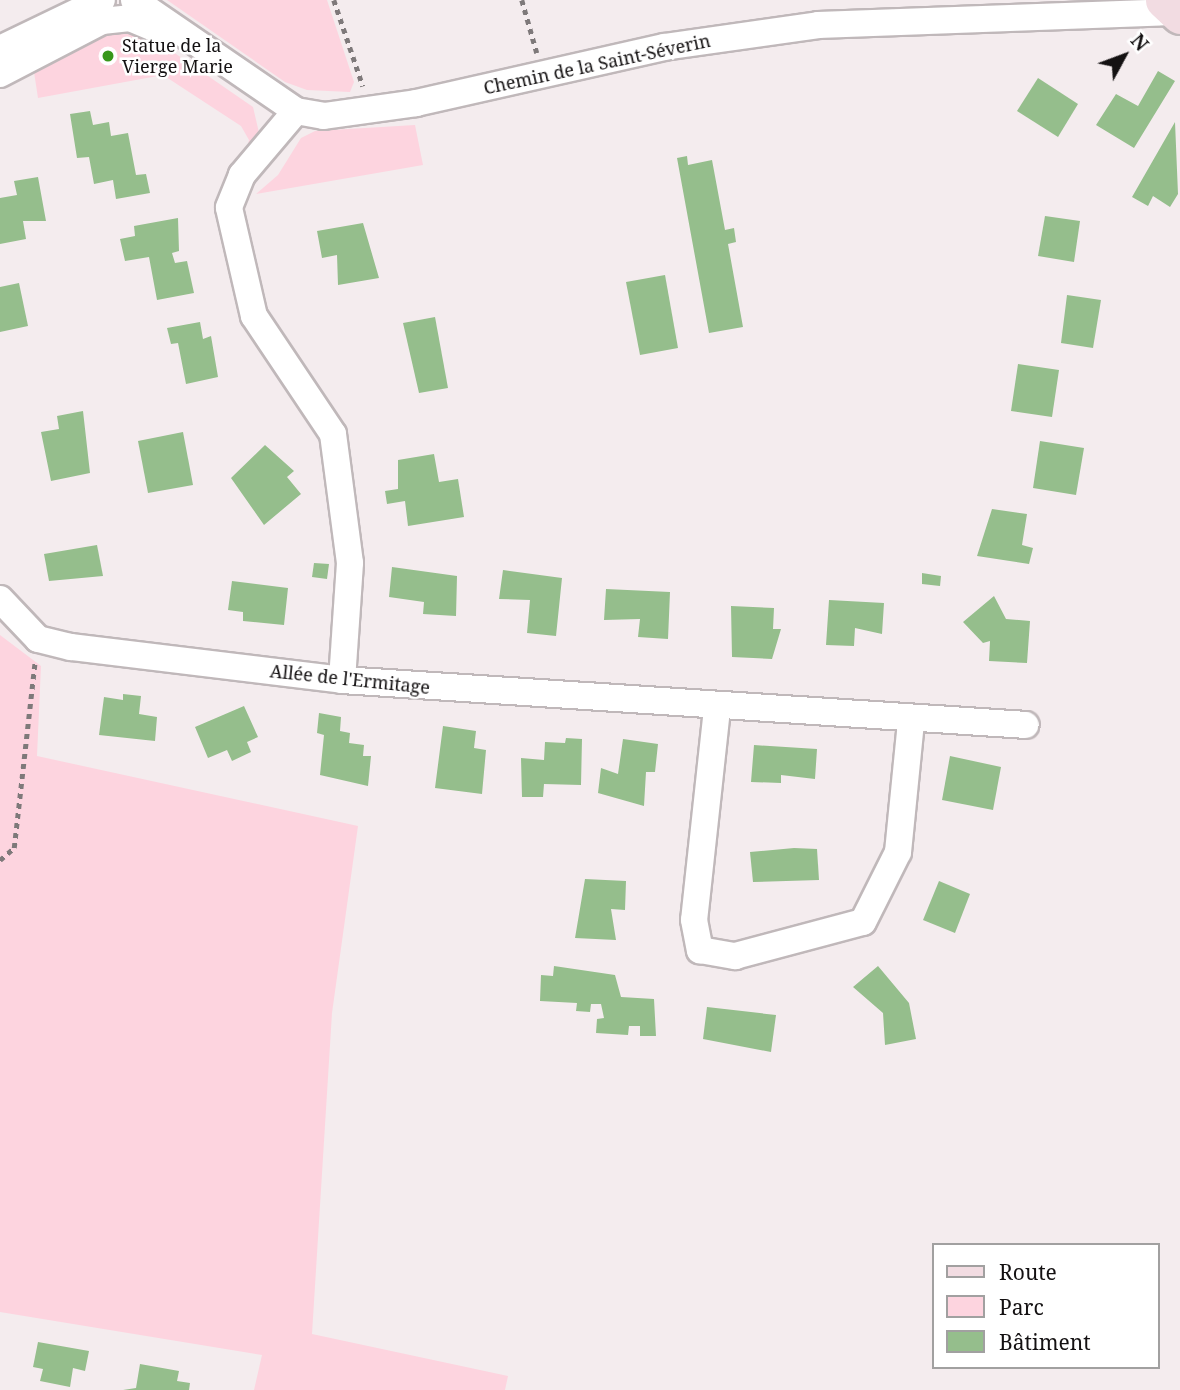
<!DOCTYPE html>
<meta charset="utf-8">
<style>
body{margin:0}
#map{position:relative;width:1180px;height:1390px;overflow:hidden;background:#f4ecee;font-family:"Noto Serif",serif}
div>[style]{position:absolute}
.green>*{inset:0;background:#fdd4df}
.building>*{inset:0;background:#95be8c}
.path>*{height:4.5px;margin-top:-2.25px;transform-origin:0;background:repeating-linear-gradient(90deg,#7e797a 0 5px,transparent 0 10px)}
.roads{filter:drop-shadow(2px 0 #c0b8ba) drop-shadow(-2px 0 #c0b8ba) drop-shadow(0 2px #c0b8ba) drop-shadow(0 -2px #c0b8ba)}
.street>*{height:26px;margin:-13px;padding:0 13px;transform-origin:13px;border-radius:13px;background:#fff}
.secondary>*{height:37px;margin:-18.5px;padding:0 18.5px;transform-origin:18.5px;border-radius:18.5px;background:#f2dce2}
.dots>*{width:19px;height:19px;translate:-50% -50%;box-sizing:border-box;border:4px solid #fff;border-radius:50%}
span{translate:-50% -50%;white-space:nowrap;text-align:center;line-height:1.15;-webkit-text-stroke:5px #fff;paint-order:stroke}
.poi-label{font-size:18px;color:#141112}
.left{translate:0 -50%;text-align:left}
.street-label{font-size:18px;color:#141112}
.legend{position:absolute;left:932px;top:1243px;width:228px;height:126px;box-sizing:border-box;background:#fff;border:2px solid #a1a0a0;margin:0;padding:9px 12px;list-style:none;font-size:21px;color:#141112}
.legend li{display:flex;align-items:center;gap:14px;height:35px}
.legend b{width:35px;border:2px solid #a1a0a0}
.north{position:absolute;left:1089px;top:21px;width:70px;height:70px;-webkit-text-stroke:5px #fff;paint-order:stroke;rotate:49deg;font-size:19px;font-weight:700;line-height:28px;text-align:center;color:#141112}
.north::after{content:'';display:block;margin:auto;width:24px;height:32px;background:#141112;clip-path:polygon(50% 0,100% 100%,50% 72%,0 100%)}
</style>
<div id="map">
<div class="green">
<div style="clip-path:polygon(167px 0,327px 0,354px 82px,350px 92px,307px 90px,285px 82px)"></div>
<div style="clip-path:polygon(116px 29px,150px 36px,253px 107px,260px 137px,246px 152px,249px 140px,241px 126px,163px 75px,38px 98px,34px 72px)"></div>
<div style="clip-path:polygon(415px 125px,423px 165px,256px 194px,278px 175px,301px 138px,315px 131px)"></div>
<div style="clip-path:polygon(0 635px,41px 666px,37px 756px,358px 826px,332px 1013px,312px 1334px,508px 1376px,505px 1390px,254px 1390px,262px 1355px,0 1312px)"></div>
</div>
<div class="building">
<div style="clip-path:polygon(1158px 71px,1175px 81px,1134px 148px,1096px 125px,1116px 94px,1138px 106px)"></div>
<div style="clip-path:polygon(1038px 78px,1078px 104px,1058px 137px,1017px 111px)"></div>
<div style="clip-path:polygon(90px 111px,93px 125px,109px 122px,111px 136px,128px 133px,136px 175px,146px 174px,150px 193px,116px 199px,113px 180px,94px 184px,89px 157px,77px 158px,70px 114px)"></div>
<div style="clip-path:polygon(1175px 122px,1178px 194px,1170px 207px,1153px 196px,1148px 206px,1132px 197px)"></div>
<div style="clip-path:polygon(687px 156px,688px 165px,712px 160px,725px 230px,734px 228px,736px 242px,728px 244px,743px 327px,709px 333px,677px 158px)"></div>
<div style="clip-path:polygon(38px 177px,46px 221px,23px 221px,26px 239px,0 244px,0 198px,17px 195px,14px 181px)"></div>
<div style="clip-path:polygon(1045px 216px,1080px 221px,1074px 262px,1038px 256px)"></div>
<div style="clip-path:polygon(178px 218px,179px 251px,172px 253px,175px 263px,187px 261px,194px 293px,157px 300px,149px 257px,125px 261px,120px 239px,135px 236px,134px 226px)"></div>
<div style="clip-path:polygon(363px 223px,379px 278px,338px 285px,337px 255px,322px 258px,317px 231px)"></div>
<div style="clip-path:polygon(665px 275px,678px 348px,640px 355px,626px 282px)"></div>
<div style="clip-path:polygon(19px 283px,28px 326px,0 332px,0 287px)"></div>
<div style="clip-path:polygon(1067px 295px,1101px 300px,1093px 348px,1061px 343px)"></div>
<div style="clip-path:polygon(435px 317px,448px 388px,419px 393px,403px 323px)"></div>
<div style="clip-path:polygon(200px 322px,203px 339px,211px 336px,218px 377px,186px 384px,178px 343px,171px 344px,167px 328px)"></div>
<div style="clip-path:polygon(1018px 364px,1059px 370px,1052px 417px,1011px 411px)"></div>
<div style="clip-path:polygon(83px 411px,90px 473px,51px 481px,41px 432px,59px 429px,57px 416px)"></div>
<div style="clip-path:polygon(183px 432px,193px 485px,148px 493px,138px 441px)"></div>
<div style="clip-path:polygon(1040px 441px,1084px 448px,1076px 495px,1033px 488px)"></div>
<div style="clip-path:polygon(265px 445px,294px 471px,287px 477px,301px 494px,264px 525px,231px 478px)"></div>
<div style="clip-path:polygon(434px 454px,439px 482px,458px 479px,464px 517px,408px 526px,405px 501px,387px 504px,385px 491px,398px 489px,398px 460px)"></div>
<div style="clip-path:polygon(992px 509px,1027px 514px,1022px 545px,1033px 548px,1029px 564px,977px 556px)"></div>
<div style="clip-path:polygon(97px 545px,103px 576px,49px 581px,44px 554px)"></div>
<div style="clip-path:polygon(314px 563px,329px 564px,327px 579px,312px 577px)"></div>
<div style="clip-path:polygon(392px 567px,457px 576px,456px 616px,423px 614px,424px 602px,389px 597px)"></div>
<div style="clip-path:polygon(503px 570px,562px 578px,556px 636px,527px 633px,530px 600px,499px 599px)"></div>
<div style="clip-path:polygon(922px 573px,941px 576px,940px 586px,922px 584px)"></div>
<div style="clip-path:polygon(232px 581px,288px 588px,284px 625px,243px 621px,243px 612px,228px 610px)"></div>
<div style="clip-path:polygon(606px 589px,670px 592px,668px 639px,638px 637px,640px 619px,604px 620px)"></div>
<div style="clip-path:polygon(994px 596px,1006px 619px,1030px 621px,1027px 663px,989px 661px,990px 641px,983px 643px,963px 622px)"></div>
<div style="clip-path:polygon(829px 600px,884px 603px,882px 634px,855px 628px,854px 646px,826px 645px)"></div>
<div style="clip-path:polygon(731px 606px,774px 608px,773px 629px,781px 629px,772px 659px,732px 657px)"></div>
<div style="clip-path:polygon(123px 694px,141px 696px,139px 714px,157px 717px,155px 741px,99px 735px,104px 697px,123px 700px)"></div>
<div style="clip-path:polygon(244px 706px,258px 737px,247px 742px,251px 752px,232px 761px,227px 750px,208px 758px,195px 727px)"></div>
<div style="clip-path:polygon(319px 713px,341px 717px,340px 731px,350px 733px,349px 743px,364px 745px,363px 756px,371px 756px,368px 786px,320px 775px,324px 735px,317px 733px)"></div>
<div style="clip-path:polygon(443px 726px,476px 731px,474px 748px,486px 750px,482px 794px,435px 788px)"></div>
<div style="clip-path:polygon(566px 738px,582px 739px,581px 785px,544px 784px,543px 797px,522px 797px,521px 758px,544px 760px,545px 742px,565px 743px)"></div>
<div style="clip-path:polygon(623px 739px,658px 744px,655px 772px,646px 772px,644px 806px,598px 793px,601px 768px,618px 774px)"></div>
<div style="clip-path:polygon(754px 745px,817px 749px,815px 779px,781px 775px,781px 783px,751px 782px)"></div>
<div style="clip-path:polygon(950px 756px,1001px 767px,993px 810px,942px 800px)"></div>
<div style="clip-path:polygon(794px 848px,817px 849px,819px 880px,753px 882px,750px 852px)"></div>
<div style="clip-path:polygon(585px 879px,626px 881px,625px 910px,611px 909px,616px 940px,575px 938px)"></div>
<div style="clip-path:polygon(939px 881px,970px 894px,955px 933px,923px 920px)"></div>
<div style="clip-path:polygon(554px 966px,615px 975px,621px 997px,654px 999px,656px 1036px,640px 1036px,640px 1026px,629px 1026px,628px 1035px,596px 1033px,597px 1019px,604px 1018px,601px 1004px,591px 1004px,590px 1012px,576px 1011px,577px 1003px,540px 1001px,541px 975px,553px 976px)"></div>
<div style="clip-path:polygon(878px 966px,909px 1003px,916px 1039px,885px 1045px,883px 1013px,853px 987px)"></div>
<div style="clip-path:polygon(707px 1007px,776px 1015px,771px 1052px,703px 1039px)"></div>
<div style="clip-path:polygon(38px 1342px,89px 1351px,85px 1371px,73px 1368px,70px 1387px,40px 1381px,43px 1369px,33px 1367px)"></div>
<div style="clip-path:polygon(140px 1364px,179px 1371px,177px 1381px,190px 1383px,189px 1390px,123px 1390px,136px 1388px)"></div>
</div>
<div class="path">
<div style="left:334px;top:0;width:91px;rotate:71.4deg"></div>
<div style="left:522px;top:0;width:55px;rotate:74.2deg"></div>
<div style="left:0;top:860px;width:18px;rotate:-41deg"></div>
<div style="left:14px;top:848px;width:187px;rotate:-83.6deg"></div>
</div>
<div class="roads">
<div class="street">
<div style="left:134px;top:0;width:196px;rotate:34.4deg"></div>
<div style="left:296px;top:111px;width:28px;rotate:10deg"></div>
<div style="left:324px;top:116px;width:93px;rotate:-8deg"></div>
<div style="left:416px;top:103px;width:254px;rotate:-12.7deg"></div>
<div style="left:664px;top:47px;width:156px;rotate:-8.1deg"></div>
<div style="left:818px;top:25px;width:359px;rotate:-2.1deg"></div>
<div style="left:0;top:49px;width:113px;rotate:-25.7deg"></div>
<div style="left:0;top:74px;width:115px;rotate:-27.5deg"></div>
<div style="left:102px;top:21px;width:28px;rotate:-6deg"></div>
<div style="left:130px;top:18px;width:33px;rotate:23deg"></div>
<div style="left:296px;top:111px;width:84px;rotate:130.2deg"></div>
<div style="left:242px;top:175px;width:35px;rotate:112deg"></div>
<div style="left:229px;top:208px;width:111px;rotate:77deg"></div>
<div style="left:254px;top:316px;width:142px;rotate:56.2deg"></div>
<div style="left:333px;top:434px;width:130px;rotate:82.5deg"></div>
<div style="left:350px;top:563px;width:117px;rotate:93.9deg"></div>
<div style="left:0;top:599px;width:55px;rotate:46.5deg"></div>
<div style="left:38px;top:639px;width:34px;rotate:14deg"></div>
<div style="left:71px;top:647px;width:273px;rotate:6.9deg"></div>
<div style="left:342px;top:680px;width:685px;rotate:3.76deg"></div>
<div style="left:717px;top:709px;width:212px;rotate:96.2deg"></div>
<div style="left:694px;top:920px;width:31px;rotate:79deg"></div>
<div style="left:700px;top:950px;width:36px;rotate:10deg"></div>
<div style="left:735px;top:956px;width:132px;rotate:-14.9deg"></div>
<div style="left:863px;top:922px;width:78px;rotate:-63.4deg"></div>
<div style="left:898px;top:852px;width:131px;rotate:-84.3deg"></div>
</div>
<div class="secondary">
<div style="left:1164px;top:0;width:22px;rotate:43deg"></div>
</div>
</div>
<div class="dots">
<div style="left:108px;top:56px;background:#37971a"></div>
</div>
<div class="poi-label">
<span class="left" style="left:122px;top:56px">Statue de la<br>Vierge Marie</span>
</div>
<div class="street-label">
<span style="left:597px;top:64px;rotate:-12deg">Chemin de la Saint-Séverin</span>
<span style="left:350px;top:679px;rotate:6deg">Allée de l'Ermitage</span>
</div>
<ul class="legend">
<li><b style="height:9px;background:#f2dce2"></b>Route</li>
<li><b style="height:19px;background:#fdd4df"></b>Parc</li>
<li><b style="height:19px;background:#95be8c"></b>Bâtiment</li>
</ul>
<div class="north">N</div>
</div>
